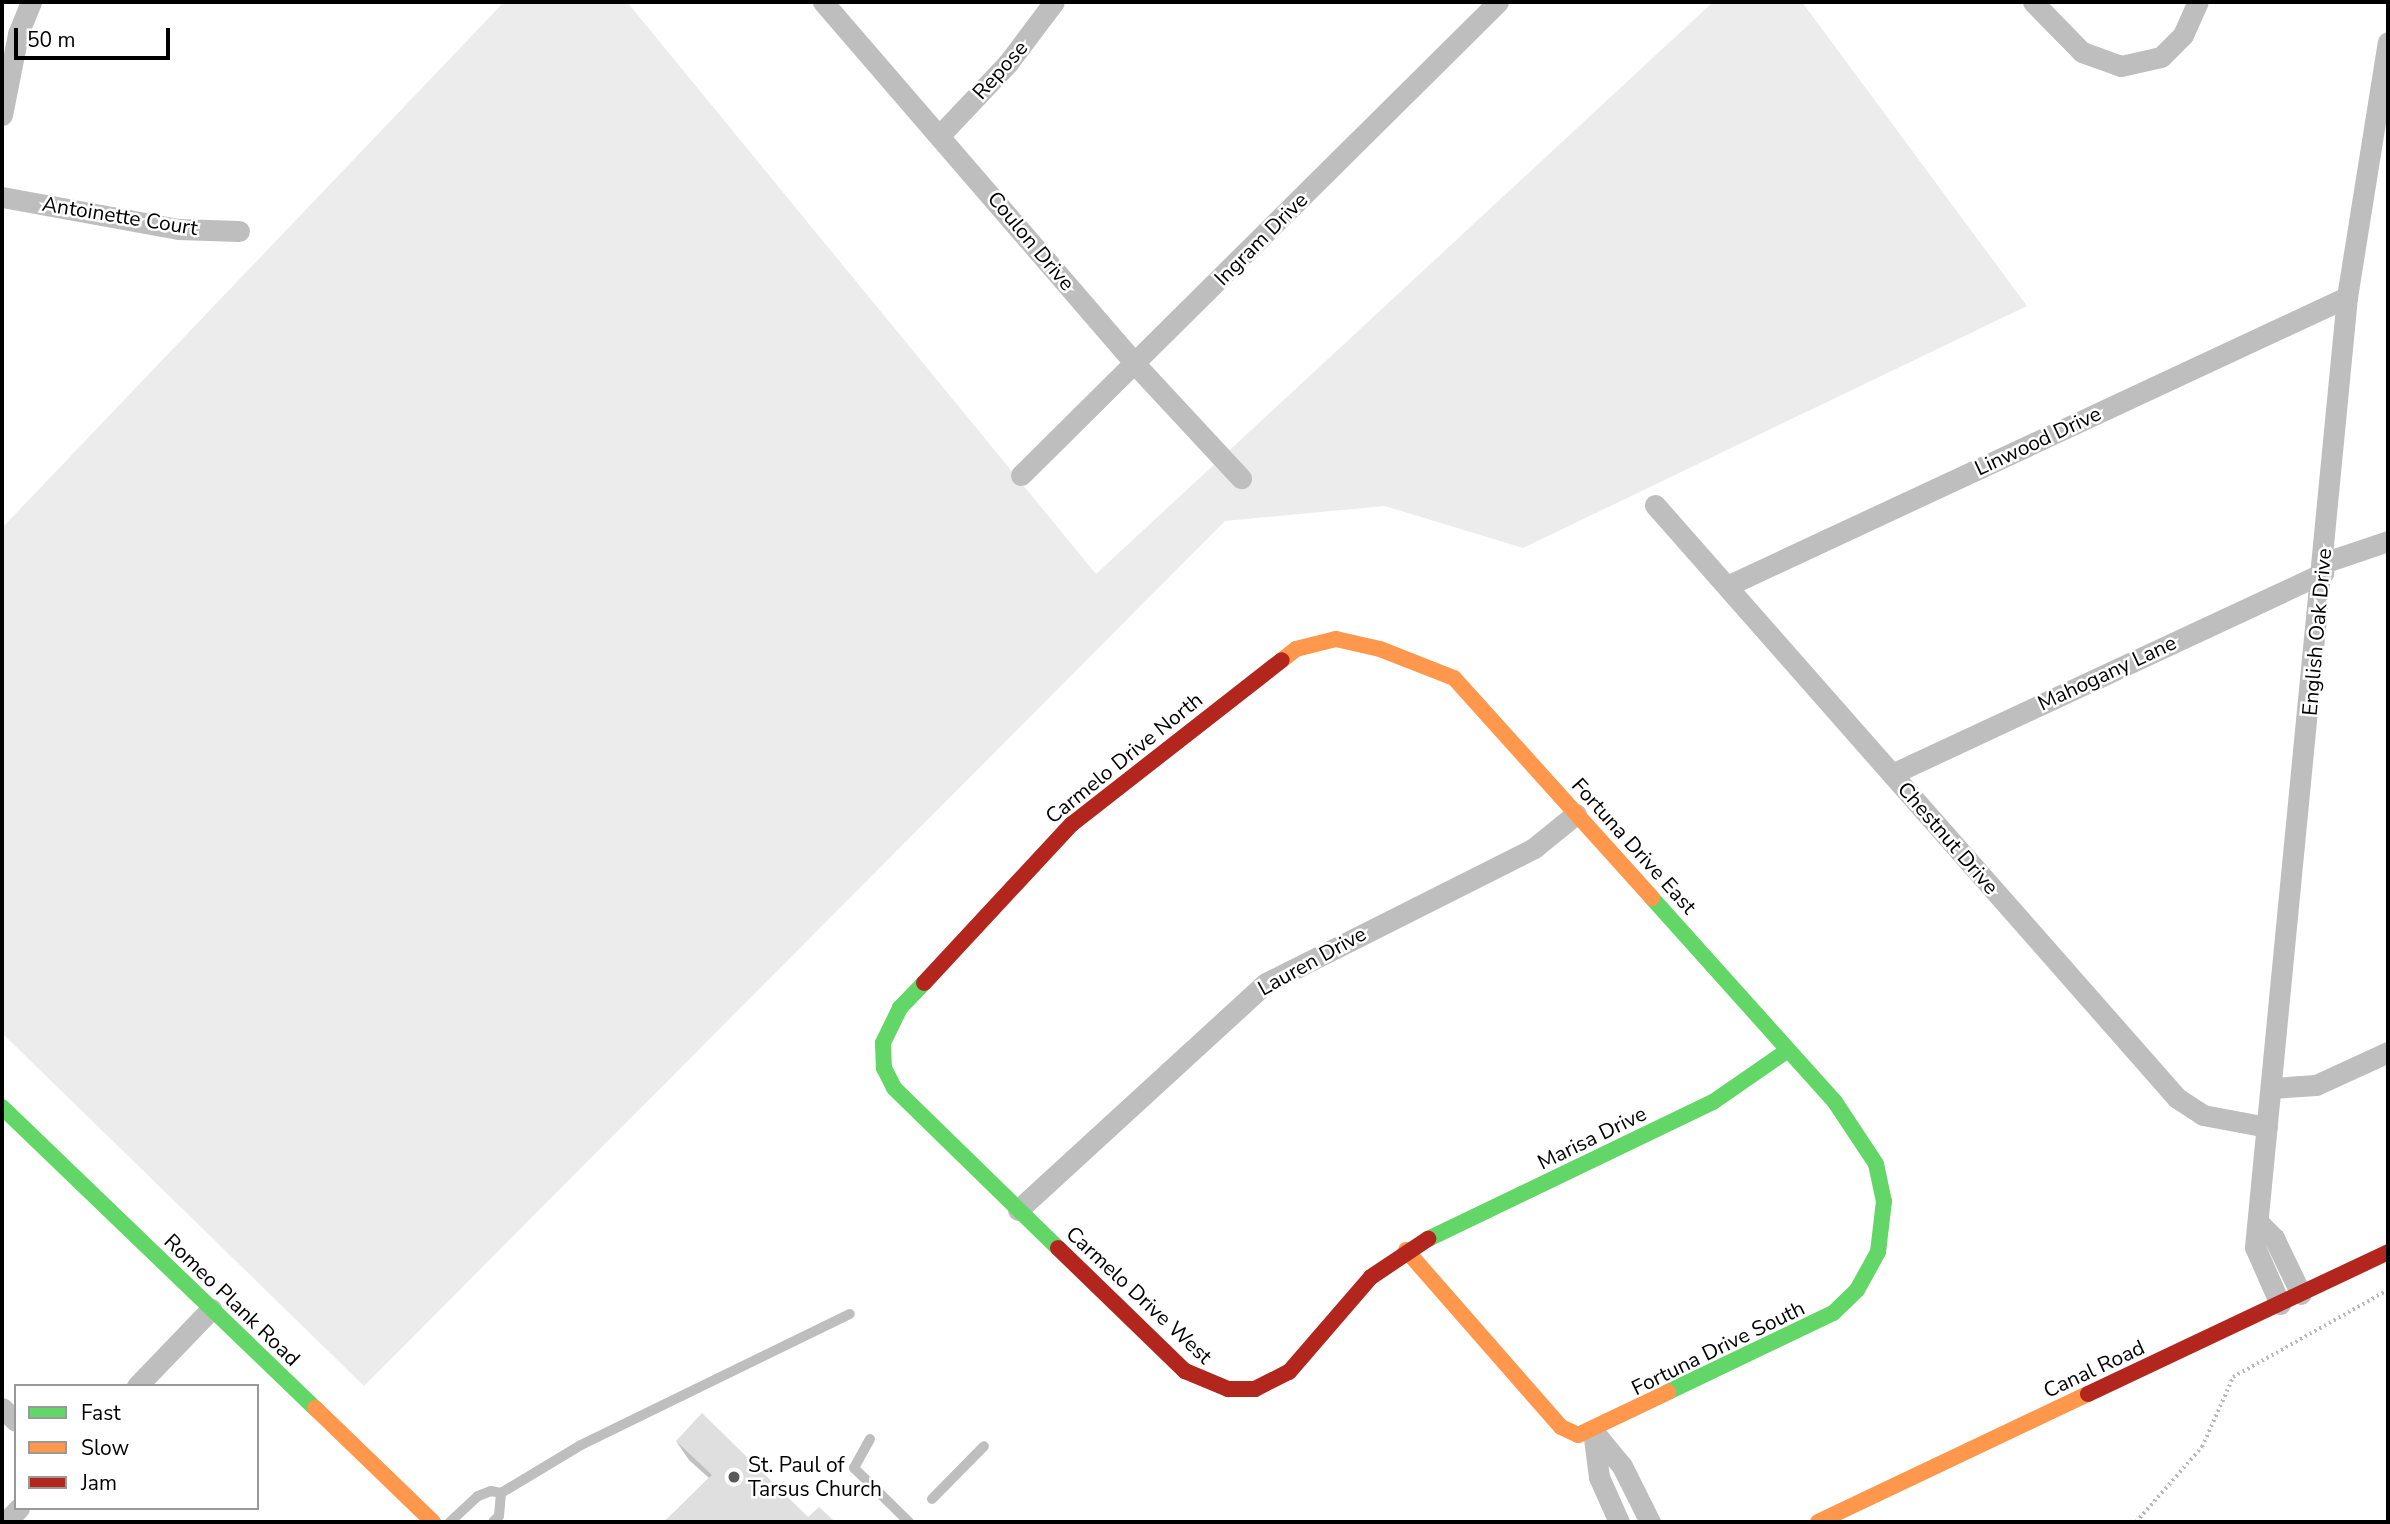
<!DOCTYPE html>
<style>
body{margin:0}
#map{position:relative;width:2390px;height:1524px;overflow:hidden;background:#fff;font-family:"Nunito Sans",sans-serif}
div>[style]{position:absolute}
.green>*{inset:0;background:#ececec}
.path>*{height:3.5px;margin-top:-1.75px;transform-origin:0;background:repeating-linear-gradient(90deg,#b9b9b9 0 2px,transparent 0 5.5px)}
.lane>*{height:10px;margin:-5px;padding:0 5px;transform-origin:5px;border-radius:5px;background:#bebebe}
.street>*{height:21px;margin:-10.5px;padding:0 10.5px;transform-origin:10.5px;border-radius:10.5px;background:#bebebe}
.fast>*{height:16px;margin:-8px;padding:0 8px;transform-origin:8px;border-radius:8px;background:#63d668}
.slow>*{height:16px;margin:-8px;padding:0 8px;transform-origin:8px;border-radius:8px;background:#ff974d}
.jam>*{height:16px;margin:-8px;padding:0 8px;transform-origin:8px;border-radius:8px;background:#b3261e}
.wall>*{inset:0;background:#c0c0c0}
.building>*{inset:0;background:#dfdfdf}
.dots>*{width:19px;height:19px;translate:-50% -50%;box-sizing:border-box;border:4px solid #fff;border-radius:50%}
span{translate:-50% -50%;white-space:nowrap;text-align:center;line-height:1.15;-webkit-text-stroke:5px #fff;paint-order:stroke}
.street-label{font-size:21px;color:#000}
.poi-label{font-size:21px;color:#000}
.left{translate:0 -50%;text-align:left}
.frame{position:absolute;inset:0;border:4px solid #000;pointer-events:none}
.legend{position:absolute;left:14px;top:1384px;width:245px;height:126px;box-sizing:border-box;background:#fff;border:2px solid #999;margin:0;padding:9px 12px;list-style:none;font-size:21px;color:#000}
.legend li{display:flex;align-items:center;gap:14px;height:35px}
.legend b{width:35px;border:2px solid #999}
.scale{position:absolute;left:14px;top:28px;width:156px;height:32px;box-sizing:border-box;border:4px solid #000;border-top:0;padding-left:9px;font-size:21px;line-height:24px;white-space:nowrap;color:#000;-webkit-text-stroke:5px #fff;paint-order:stroke}
</style>
<div id="map">
<div class="green">
<div style="clip-path:polygon(504px 2px,627px 2px,1096px 574px,1713px 2px,1802px 2px,2027px 306px,1523px 548px,1385px 506px,1225px 521px,364px 1386px,2px 1033px,2px 528px)"></div>
</div>
<div class="path">
<div style="left:2136px;top:1522px;width:100px;rotate:-48.7deg"></div>
<div style="left:2202px;top:1447px;width:77px;rotate:-66.1deg"></div>
<div style="left:2233px;top:1377px;width:178px;rotate:-29.3deg"></div>
</div>
<div class="lane">
<div style="left:870px;top:1439px;width:33px;rotate:119deg"></div>
<div style="left:854px;top:1468px;width:77px;rotate:44.5deg"></div>
<div style="left:501px;top:1493px;width:93px;rotate:-31deg"></div>
<div style="left:581px;top:1445px;width:299px;rotate:-26deg"></div>
<div style="left:932px;top:1499px;width:74px;rotate:-45.5deg"></div>
<div style="left:450px;top:1522px;width:38px;rotate:-43deg"></div>
<div style="left:478px;top:1496px;width:14px;rotate:-21deg"></div>
<div style="left:491px;top:1491px;width:10px;rotate:11deg"></div>
<div style="left:501px;top:1493px;width:23px;rotate:95deg"></div>
<div style="left:499px;top:1516px;width:8px;rotate:135deg"></div>
</div>
<div class="street">
<div style="left:823px;top:2px;width:478px;rotate:49.2deg"></div>
<div style="left:1135px;top:364px;width:156px;rotate:47.1deg"></div>
<div style="left:2033px;top:2px;width:70px;rotate:45.6deg"></div>
<div style="left:2082px;top:52px;width:41px;rotate:19.7deg"></div>
<div style="left:2121px;top:66px;width:41px;rotate:-12.7deg"></div>
<div style="left:2161px;top:57px;width:31px;rotate:-45deg"></div>
<div style="left:2183px;top:35px;width:36px;rotate:-66deg"></div>
<div style="left:2px;top:115px;width:83px;rotate:-78.8deg"></div>
<div style="left:18px;top:34px;width:35px;rotate:-68deg"></div>
<div style="left:940px;top:135px;width:99px;rotate:-46.6deg"></div>
<div style="left:1008px;top:63px;width:76px;rotate:-53deg"></div>
<div style="left:2px;top:197px;width:179px;rotate:10.3deg"></div>
<div style="left:178px;top:229px;width:61px;rotate:1.9deg"></div>
<div style="left:1021px;top:475px;width:672px;rotate:-44.76deg"></div>
<div style="left:1655px;top:505px;width:790px;rotate:48.64deg"></div>
<div style="left:2177px;top:1098px;width:31px;rotate:33deg"></div>
<div style="left:2203px;top:1115px;width:65px;rotate:10.6deg"></div>
<div style="left:2323px;top:563px;width:69px;rotate:-18.7deg"></div>
<div style="left:1729px;top:585px;width:682px;rotate:-24.99deg"></div>
<div style="left:1892px;top:774px;width:476px;rotate:-25deg"></div>
<div style="left:2272px;top:1088px;width:44px;rotate:-3.9deg"></div>
<div style="left:2316px;top:1085px;width:79px;rotate:-24.6deg"></div>
<div style="left:1018px;top:1210px;width:336px;rotate:-42.5deg"></div>
<div style="left:1266px;top:983px;width:300px;rotate:-26.7deg"></div>
<div style="left:1534px;top:848px;width:54px;rotate:-39deg"></div>
<div style="left:2260px;top:1224px;width:20px;rotate:45deg"></div>
<div style="left:2274px;top:1238px;width:62px;rotate:64.3deg"></div>
<div style="left:2280px;top:1304px;width:62px;rotate:-113.7deg"></div>
<div style="left:2255px;top:1247px;width:954px;rotate:-84.47deg"></div>
<div style="left:2347px;top:297px;width:258px;rotate:-80.9deg"></div>
<div style="left:137px;top:1386px;width:107px;rotate:-46.1deg"></div>
<div style="left:2px;top:1408px;width:19px;rotate:43deg"></div>
<div style="left:6px;top:1522px;width:19px;rotate:-47deg"></div>
<div style="left:1619px;top:1522px;width:49px;rotate:-114deg"></div>
<div style="left:1599px;top:1477px;width:46px;rotate:-97.4deg"></div>
<div style="left:1593px;top:1431px;width:45px;rotate:50.4deg"></div>
<div style="left:1622px;top:1466px;width:63px;rotate:63.4deg"></div>
</div>
<div class="fast">
<div style="left:1652px;top:898px;width:274px;rotate:48.1deg"></div>
<div style="left:1835px;top:1102px;width:74px;rotate:56.5deg"></div>
<div style="left:1876px;top:1164px;width:38px;rotate:78deg"></div>
<div style="left:1884px;top:1201px;width:51px;rotate:96.7deg"></div>
<div style="left:1878px;top:1252px;width:43px;rotate:118.9deg"></div>
<div style="left:1857px;top:1290px;width:33px;rotate:136deg"></div>
<div style="left:1833px;top:1313px;width:183px;rotate:154.4deg"></div>
<div style="left:924px;top:983px;width:35px;rotate:134deg"></div>
<div style="left:900px;top:1008px;width:39px;rotate:116deg"></div>
<div style="left:883px;top:1043px;width:25px;rotate:88deg"></div>
<div style="left:884px;top:1068px;width:22px;rotate:63deg"></div>
<div style="left:894px;top:1088px;width:229px;rotate:44.3deg"></div>
<div style="left:2px;top:1107px;width:434px;rotate:43.9deg"></div>
<div style="left:1428px;top:1239px;width:316px;rotate:-25.7deg"></div>
<div style="left:1713px;top:1102px;width:91px;rotate:-34.7deg"></div>
</div>
<div class="slow">
<div style="left:1282px;top:660px;width:18px;rotate:-38deg"></div>
<div style="left:1296px;top:649px;width:41px;rotate:-14deg"></div>
<div style="left:1336px;top:639px;width:45px;rotate:12.8deg"></div>
<div style="left:1380px;top:649px;width:79px;rotate:21.4deg"></div>
<div style="left:1454px;top:678px;width:296px;rotate:48deg"></div>
<div style="left:1406px;top:1250px;width:235px;rotate:48.8deg"></div>
<div style="left:1561px;top:1427px;width:19px;rotate:25deg"></div>
<div style="left:1578px;top:1435px;width:100px;rotate:-25.5deg"></div>
<div style="left:315px;top:1408px;width:164px;rotate:44deg"></div>
<div style="left:1818px;top:1522px;width:299px;rotate:-25.4deg"></div>
</div>
<div class="jam">
<div style="left:924px;top:983px;width:217px;rotate:-47.1deg"></div>
<div style="left:1072px;top:824px;width:266px;rotate:-38deg"></div>
<div style="left:1058px;top:1248px;width:177px;rotate:44.1deg"></div>
<div style="left:1185px;top:1371px;width:47px;rotate:22.7deg"></div>
<div style="left:1228px;top:1389px;width:27px"></div>
<div style="left:1255px;top:1389px;width:38px;rotate:-27deg"></div>
<div style="left:1289px;top:1372px;width:125px;rotate:-49.2deg"></div>
<div style="left:1371px;top:1277px;width:69px;rotate:-33.7deg"></div>
<div style="left:2088px;top:1394px;width:332px;rotate:-25.3deg"></div>
</div>
<div class="wall">
<div style="clip-path:polygon(676px 1441px,808px 1517px,833px 1520px,834px 1522px,664px 1522px,709px 1478px,689px 1460px)"></div>
</div>
<div class="building">
<div style="clip-path:polygon(702px 1413px,808px 1517px,819px 1507px,833px 1520px,831px 1522px,664px 1522px,712px 1475px,676px 1441px)"></div>
</div>
<div class="dots">
<div style="left:734px;top:1477px;background:#595959"></div>
</div>
<div class="street-label">
<span style="left:1000px;top:70px;rotate:-48deg">Repose</span>
<span style="left:120px;top:216px;rotate:9deg">Antoinette Court</span>
<span style="left:1261px;top:239px;rotate:-45deg">Ingram Drive</span>
<span style="left:1031px;top:241px;rotate:50deg">Coulon Drive</span>
<span style="left:2038px;top:441px;rotate:-25deg">Linwood Drive</span>
<span style="left:2317px;top:632px;rotate:-85deg">English Oak Drive</span>
<span style="left:2107px;top:673px;rotate:-25deg">Mahogany Lane</span>
<span style="left:1124px;top:758px;rotate:-39deg">Carmelo Drive North</span>
<span style="left:1948px;top:838px;rotate:49deg">Chestnut Drive</span>
<span style="left:1634px;top:846px;rotate:48deg">Fortuna Drive East</span>
<span style="left:1312px;top:961px;rotate:-29deg">Lauren Drive</span>
<span style="left:1592px;top:1138px;rotate:-26deg">Marisa Drive</span>
<span style="left:1139px;top:1295px;rotate:43deg">Carmelo Drive West</span>
<span style="left:232px;top:1300px;rotate:44deg">Romeo Plank Road</span>
<span style="left:1718px;top:1348px;rotate:-26deg">Fortuna Drive South</span>
<span style="left:2094px;top:1369px;rotate:-25deg">Canal Road</span>
</div>
<div class="poi-label">
<span class="left" style="left:748px;top:1477px">St. Paul of<br>Tarsus Church</span>
</div>
<div class="frame"></div>
<ul class="legend">
<li><b style="height:9px;background:#63d668"></b>Fast</li>
<li><b style="height:9px;background:#ff974d"></b>Slow</li>
<li><b style="height:9px;background:#b3261e"></b>Jam</li>
</ul>
<div class="scale">50 m</div>
</div>
